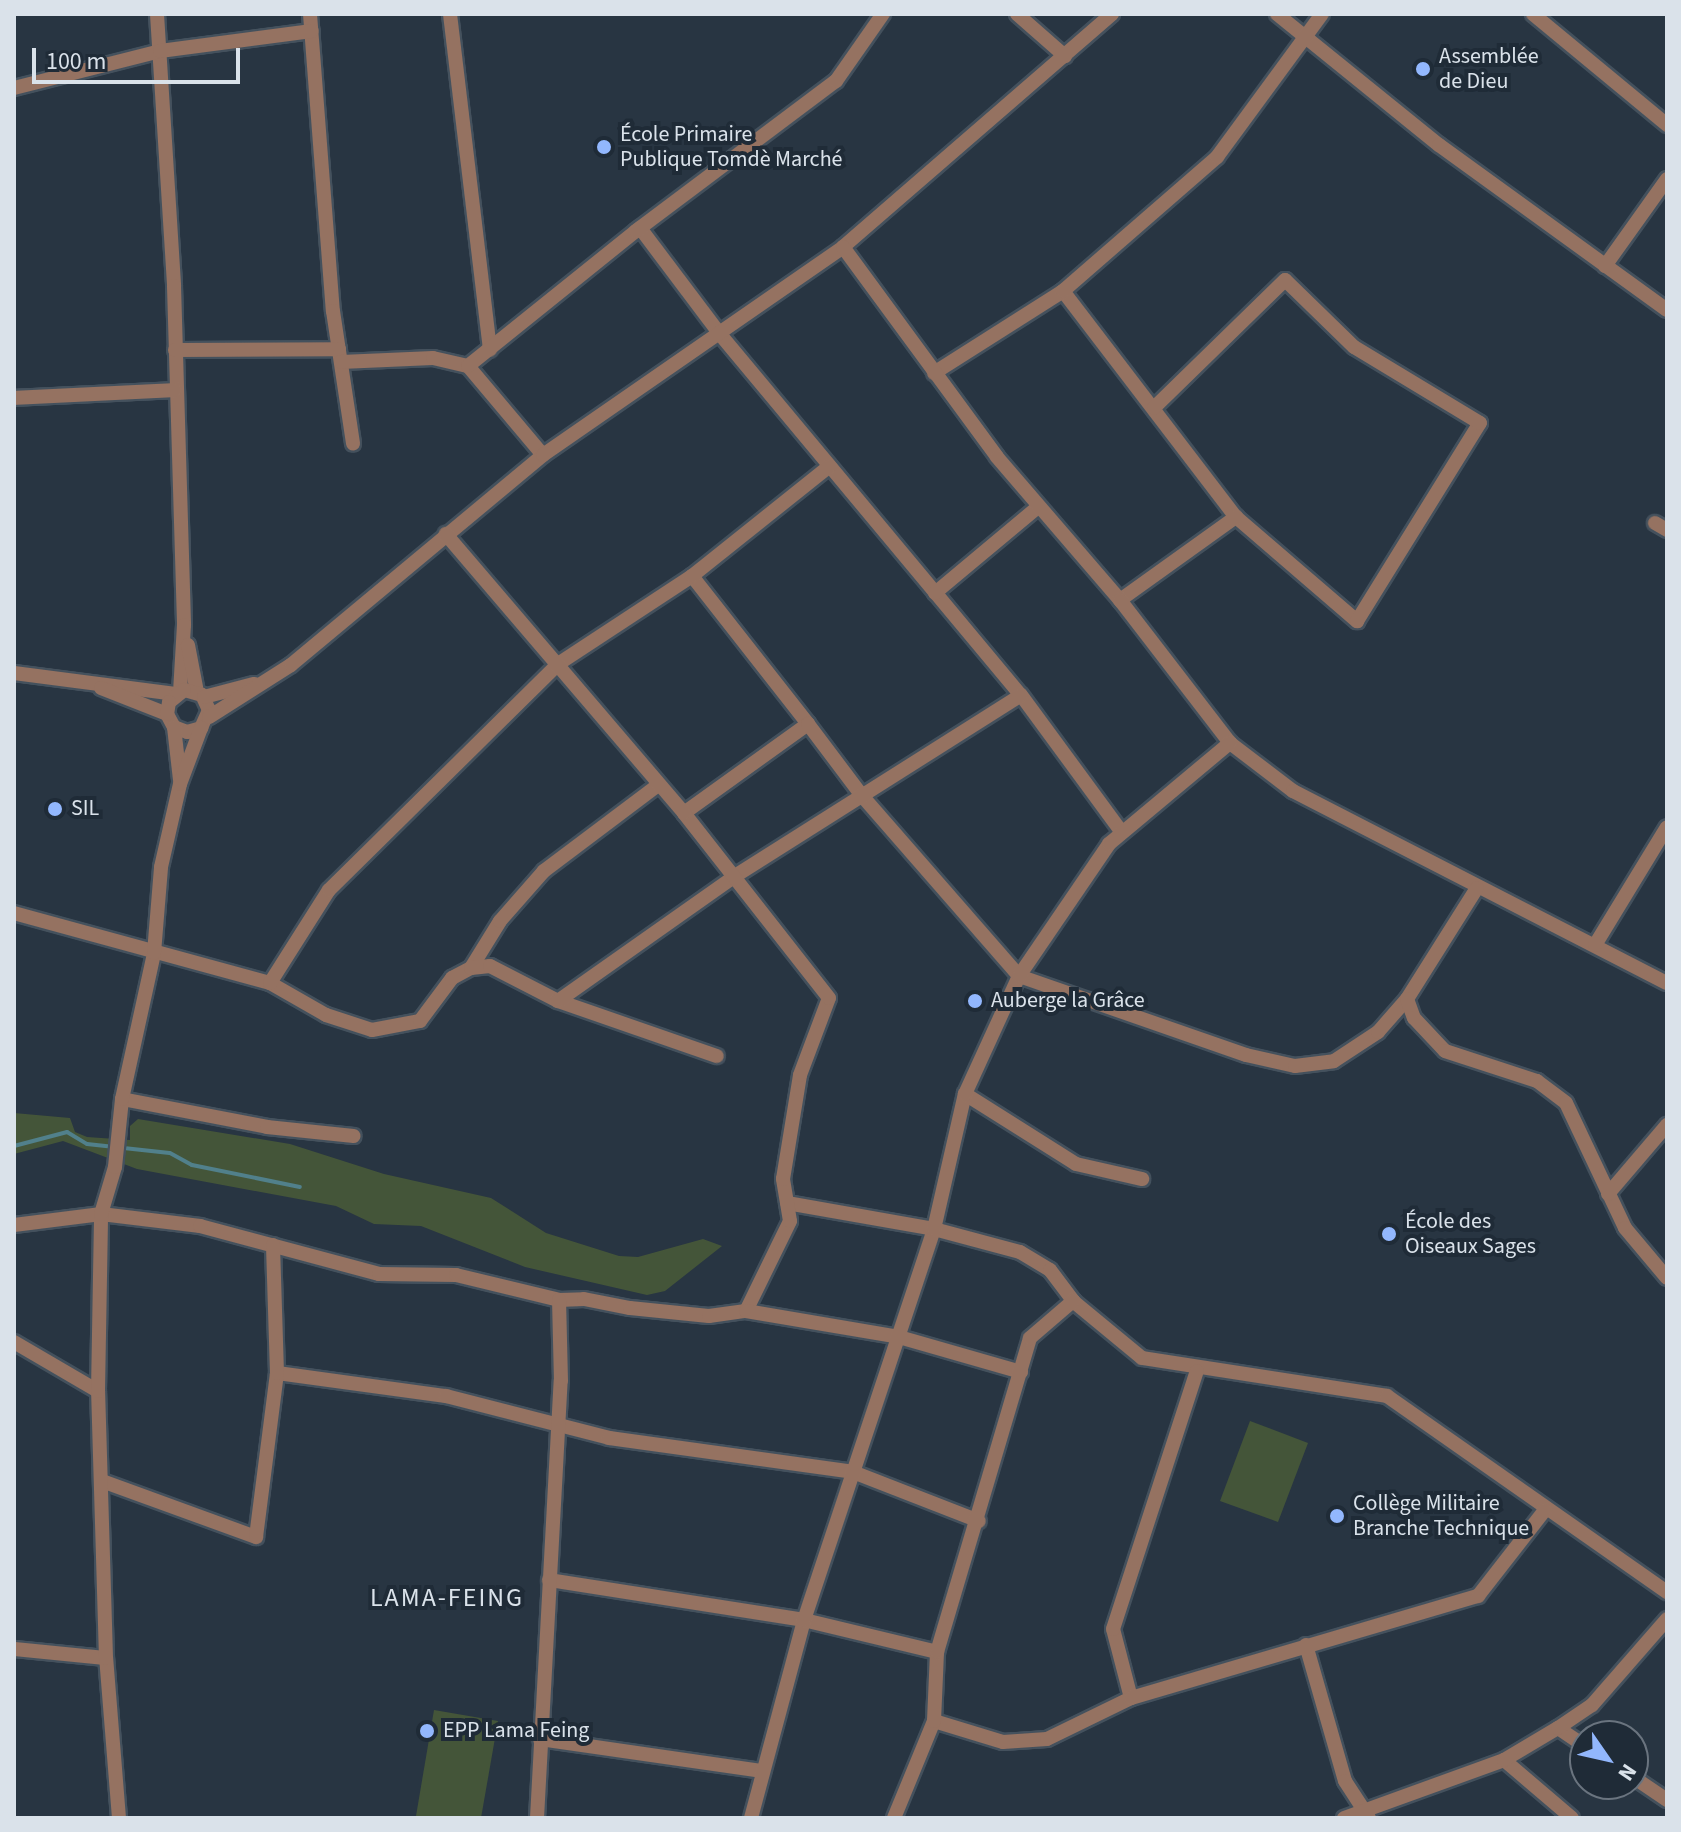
<!DOCTYPE html>
<meta charset="utf-8">
<style>
body{margin:0}
#map{position:relative;width:1681px;height:1832px;overflow:hidden;background:#283542;font-family:"Source Sans 3",sans-serif}
div>[style]{position:absolute}
.green>*{inset:0;background:#445539}
.stream>*{height:4px;margin:-2px;padding:0 2px;transform-origin:2px;border-radius:2px;background:#51808b}
.roads{filter:drop-shadow(2px 0 #44515d) drop-shadow(-2px 0 #44515d) drop-shadow(0 2px #44515d) drop-shadow(0 -2px #44515d)}
.minor>*{height:14px;margin:-7px;padding:0 7px;transform-origin:7px;border-radius:7px;background:#957261}
.dots>*{width:22px;height:22px;translate:-50% -50%;box-sizing:border-box;border:4px solid #1f2b37;border-radius:50%}
span{translate:-50% -50%;white-space:nowrap;text-align:center;line-height:1.15;-webkit-text-stroke:8px #1f2b37;paint-order:stroke}
.poi-label{font-size:22px;color:#dae2ea}
.left{translate:0 -50%;text-align:left}
.quarter-label{font-size:26px;color:#dae2ea;letter-spacing:2px}
.frame{position:absolute;inset:0;border:16px solid #dae2ea;pointer-events:none}
.north{position:absolute;left:1569px;top:1720px;width:80px;height:80px;box-sizing:border-box;background:#1f2b37;border:2px solid #6a747f;border-radius:50%;rotate:124deg;font-size:22px;font-weight:700;line-height:32px;text-align:center;color:#dae2ea}
.north::after{content:'';display:block;margin:auto;width:28px;height:36px;background:#92b7fd;clip-path:polygon(50% 0,100% 100%,50% 72%,0 100%)}
.scale{position:absolute;left:32px;top:48px;width:208px;height:36px;box-sizing:border-box;border:4px solid #dae2ea;border-top:0;padding-left:10px;font-size:24px;line-height:28px;white-space:nowrap;color:#dae2ea;-webkit-text-stroke:6px #1f2b37;paint-order:stroke}
</style>
<div id="map">
<div class="green">
<div style="clip-path:polygon(14px 1113px,70px 1118px,75px 1132px,87px 1137px,130px 1140px,130px 1126px,138px 1119px,290px 1144px,384px 1174px,491px 1198px,546px 1233px,619px 1256px,638px 1257px,703px 1239px,722px 1246px,665px 1291px,647px 1295px,525px 1267px,421px 1226px,374px 1224px,336px 1206px,137px 1169px,63px 1141px,14px 1154px)"></div>
<div style="clip-path:polygon(1250px 1421px,1308px 1443px,1278px 1522px,1220px 1501px)"></div>
<div style="clip-path:polygon(434px 1710px,498px 1721px,481px 1818px,416px 1816px)"></div>
</div>
<div class="stream">
<div style="left:14px;top:1146px;width:55px;rotate:-14.8deg"></div>
<div style="left:67px;top:1132px;width:23px;rotate:31deg"></div>
<div style="left:87px;top:1144px;width:83px;rotate:6.2deg"></div>
<div style="left:170px;top:1153px;width:25px;rotate:29deg"></div>
<div style="left:192px;top:1165px;width:110px;rotate:11.5deg"></div>
</div>
<div class="roads">
<div class="minor">
<div style="left:157px;top:14px;width:273px;rotate:86.4deg"></div>
<div style="left:174px;top:286px;width:339px;rotate:88.3deg"></div>
<div style="left:184px;top:625px;width:67px;rotate:93.4deg"></div>
<div style="left:310px;top:14px;width:298px;rotate:85.6deg"></div>
<div style="left:333px;top:311px;width:134px;rotate:81.4deg"></div>
<div style="left:450px;top:14px;width:338px;rotate:83.2deg"></div>
<div style="left:1017px;top:14px;width:64px;rotate:41.2deg"></div>
<div style="left:1277px;top:14px;width:208px;rotate:39deg"></div>
<div style="left:1439px;top:145px;width:281px;rotate:35.9deg"></div>
<div style="left:1533px;top:14px;width:174px;rotate:39.6deg"></div>
<div style="left:14px;top:88px;width:151px;rotate:-14.2deg"></div>
<div style="left:160px;top:51px;width:153px;rotate:-7.5deg"></div>
<div style="left:640px;top:228px;width:131px;rotate:53deg"></div>
<div style="left:719px;top:333px;width:471px;rotate:50.2deg"></div>
<div style="left:1021px;top:695px;width:169px;rotate:53.7deg"></div>
<div style="left:843px;top:247px;width:356px;rotate:-40.9deg"></div>
<div style="left:1605px;top:266px;width:107px;rotate:-54.5deg"></div>
<div style="left:1063px;top:291px;width:285px;rotate:52.6deg"></div>
<div style="left:1236px;top:517px;width:160px;rotate:40.7deg"></div>
<div style="left:1357px;top:621px;width:233px;rotate:-58.2deg"></div>
<div style="left:1480px;top:423px;width:147px;rotate:-148.9deg"></div>
<div style="left:1354px;top:347px;width:96px;rotate:-135.8deg"></div>
<div style="left:1285px;top:280px;width:183px;rotate:135.7deg"></div>
<div style="left:175px;top:350px;width:164px;rotate:-0.3deg"></div>
<div style="left:341px;top:362px;width:92px;rotate:-2.5deg"></div>
<div style="left:433px;top:358px;width:36px;rotate:13deg"></div>
<div style="left:468px;top:366px;width:116px;rotate:49.9deg"></div>
<div style="left:468px;top:366px;width:216px;rotate:-38.8deg"></div>
<div style="left:636px;top:231px;width:250px;rotate:-36.9deg"></div>
<div style="left:836px;top:81px;width:82px;rotate:-55deg"></div>
<div style="left:934px;top:373px;width:153px;rotate:-32.4deg"></div>
<div style="left:1063px;top:291px;width:204px;rotate:-41deg"></div>
<div style="left:1217px;top:157px;width:177px;rotate:-53.7deg"></div>
<div style="left:14px;top:398px;width:161px;rotate:-2.8deg"></div>
<div style="left:1655px;top:523px;width:14px;rotate:30deg"></div>
<div style="left:692px;top:576px;width:188px;rotate:51.9deg"></div>
<div style="left:935px;top:593px;width:134px;rotate:-39.9deg"></div>
<div style="left:1120px;top:600px;width:143px;rotate:-35.6deg"></div>
<div style="left:188px;top:645px;width:48px;rotate:79.2deg"></div>
<div style="left:14px;top:673px;width:163px;rotate:7.4deg"></div>
<div style="left:101px;top:688px;width:71px;rotate:21.5deg"></div>
<div style="left:167px;top:714px;width:15px;rotate:62deg"></div>
<div style="left:174px;top:727px;width:14px;rotate:21deg"></div>
<div style="left:187px;top:732px;width:15px;rotate:-16deg"></div>
<div style="left:201px;top:728px;width:20px;rotate:-66deg"></div>
<div style="left:209px;top:710px;width:17px;rotate:-115deg"></div>
<div style="left:202px;top:695px;width:19px;rotate:-164deg"></div>
<div style="left:184px;top:690px;width:19px;rotate:141deg"></div>
<div style="left:169px;top:702px;width:12px;rotate:99deg"></div>
<div style="left:204px;top:697px;width:52px;rotate:-14.6deg"></div>
<div style="left:209px;top:717px;width:97px;rotate:-32.4deg"></div>
<div style="left:291px;top:665px;width:328px;rotate:-39.8deg"></div>
<div style="left:543px;top:455px;width:365px;rotate:-34.7deg"></div>
<div style="left:843px;top:247px;width:260px;rotate:53.7deg"></div>
<div style="left:997px;top:457px;width:189px;rotate:49.3deg"></div>
<div style="left:1120px;top:600px;width:180px;rotate:52.4deg"></div>
<div style="left:1230px;top:743px;width:79px;rotate:37.3deg"></div>
<div style="left:1293px;top:791px;width:420px;rotate:27.2deg"></div>
<div style="left:174px;top:727px;width:53px;rotate:83.5deg"></div>
<div style="left:684px;top:813px;width:153px;rotate:-35.7deg"></div>
<div style="left:808px;top:724px;width:91px;rotate:53deg"></div>
<div style="left:863px;top:797px;width:237px;rotate:48.9deg"></div>
<div style="left:1019px;top:976px;width:240px;rotate:19.2deg"></div>
<div style="left:1246px;top:1055px;width:50px;rotate:12.7deg"></div>
<div style="left:1295px;top:1066px;width:39px;rotate:-7deg"></div>
<div style="left:1334px;top:1061px;width:53px;rotate:-33.4deg"></div>
<div style="left:1378px;top:1032px;width:44px;rotate:-48.7deg"></div>
<div style="left:1407px;top:999px;width:131px;rotate:-57.8deg"></div>
<div style="left:14px;top:913px;width:265px;rotate:15.3deg"></div>
<div style="left:270px;top:983px;width:64px;rotate:29.7deg"></div>
<div style="left:326px;top:1015px;width:48px;rotate:18.1deg"></div>
<div style="left:372px;top:1030px;width:49px;rotate:-10.6deg"></div>
<div style="left:420px;top:1021px;width:54px;rotate:-53.3deg"></div>
<div style="left:452px;top:978px;width:21px;rotate:-28deg"></div>
<div style="left:471px;top:968px;width:55px;rotate:-58.3deg"></div>
<div style="left:500px;top:921px;width:67px;rotate:-48.7deg"></div>
<div style="left:544px;top:871px;width:143px;rotate:-37deg"></div>
<div style="left:1595px;top:945px;width:138px;rotate:-58.6deg"></div>
<div style="left:471px;top:968px;width:19px;rotate:-6deg"></div>
<div style="left:490px;top:966px;width:76px;rotate:27.2deg"></div>
<div style="left:558px;top:1001px;width:168px;rotate:19.1deg"></div>
<div style="left:270px;top:983px;width:110px;rotate:-57.6deg"></div>
<div style="left:329px;top:890px;width:322px;rotate:-44.6deg"></div>
<div style="left:558px;top:664px;width:160px;rotate:-33.3deg"></div>
<div style="left:692px;top:576px;width:176px;rotate:-38.6deg"></div>
<div style="left:1407px;top:999px;width:20px;rotate:70deg"></div>
<div style="left:1414px;top:1018px;width:45px;rotate:46.8deg"></div>
<div style="left:1445px;top:1051px;width:97px;rotate:18.1deg"></div>
<div style="left:1537px;top:1081px;width:36px;rotate:37deg"></div>
<div style="left:1566px;top:1103px;width:138px;rotate:64.7deg"></div>
<div style="left:1625px;top:1228px;width:65px;rotate:50deg"></div>
<div style="left:558px;top:1001px;width:217px;rotate:-35.2deg"></div>
<div style="left:735px;top:876px;width:338px;rotate:-32.3deg"></div>
<div style="left:965px;top:1094px;width:131px;rotate:32.2deg"></div>
<div style="left:1076px;top:1164px;width:68px;rotate:12.8deg"></div>
<div style="left:122px;top:1099px;width:148px;rotate:10.9deg"></div>
<div style="left:267px;top:1127px;width:87px;rotate:5.9deg"></div>
<div style="left:1608px;top:1194px;width:91px;rotate:-49.5deg"></div>
<div style="left:787px;top:1203px;width:149px;rotate:10deg"></div>
<div style="left:934px;top:1229px;width:89px;rotate:15deg"></div>
<div style="left:1020px;top:1252px;width:35px;rotate:31deg"></div>
<div style="left:1050px;top:1270px;width:39px;rotate:53deg"></div>
<div style="left:1073px;top:1301px;width:89px;rotate:39.6deg"></div>
<div style="left:1142px;top:1358px;width:248px;rotate:8.8deg"></div>
<div style="left:1387px;top:1396px;width:342px;rotate:35deg"></div>
<div style="left:14px;top:1225px;width:88px;rotate:-7.2deg"></div>
<div style="left:101px;top:1214px;width:100px;rotate:6.9deg"></div>
<div style="left:200px;top:1226px;width:185px;rotate:15deg"></div>
<div style="left:379px;top:1274px;width:77px;rotate:0.7deg"></div>
<div style="left:456px;top:1275px;width:106px;rotate:13.6deg"></div>
<div style="left:559px;top:1300px;width:25px;rotate:-2deg"></div>
<div style="left:584px;top:1299px;width:47px;rotate:11.1deg"></div>
<div style="left:630px;top:1308px;width:79px;rotate:5.8deg"></div>
<div style="left:709px;top:1316px;width:37px;rotate:-8deg"></div>
<div style="left:746px;top:1311px;width:100px;rotate:-63.9deg"></div>
<div style="left:790px;top:1221px;width:43px;rotate:-99.5deg"></div>
<div style="left:783px;top:1179px;width:105px;rotate:-80.7deg"></div>
<div style="left:800px;top:1075px;width:82px;rotate:-69.4deg"></div>
<div style="left:829px;top:998px;width:235px;rotate:-128.1deg"></div>
<div style="left:684px;top:813px;width:367px;rotate:-130.5deg"></div>
<div style="left:746px;top:1311px;width:155px;rotate:9.6deg"></div>
<div style="left:899px;top:1337px;width:127px;rotate:16deg"></div>
<div style="left:14px;top:1342px;width:97px;rotate:30.3deg"></div>
<div style="left:277px;top:1373px;width:171px;rotate:7.8deg"></div>
<div style="left:446px;top:1396px;width:168px;rotate:14.4deg"></div>
<div style="left:609px;top:1438px;width:246px;rotate:7.9deg"></div>
<div style="left:853px;top:1472px;width:135px;rotate:21.3deg"></div>
<div style="left:102px;top:1481px;width:164px;rotate:20deg"></div>
<div style="left:256px;top:1537px;width:165px;rotate:-82.7deg"></div>
<div style="left:277px;top:1373px;width:128px;rotate:-91.8deg"></div>
<div style="left:549px;top:1580px;width:258px;rotate:8.9deg"></div>
<div style="left:804px;top:1620px;width:137px;rotate:13.5deg"></div>
<div style="left:1306px;top:1645px;width:141px;rotate:74deg"></div>
<div style="left:1345px;top:1781px;width:44px;rotate:57deg"></div>
<div style="left:14px;top:1649px;width:92px;rotate:5.6deg"></div>
<div style="left:1131px;top:1698px;width:71px;rotate:-104.6deg"></div>
<div style="left:1113px;top:1629px;width:271px;rotate:-72deg"></div>
<div style="left:934px;top:1721px;width:72px;rotate:16.9deg"></div>
<div style="left:1003px;top:1742px;width:44px;rotate:-3.9deg"></div>
<div style="left:1047px;top:1739px;width:93px;rotate:-26deg"></div>
<div style="left:1131px;top:1698px;width:362px;rotate:-16.4deg"></div>
<div style="left:1478px;top:1596px;width:109px;rotate:-52.1deg"></div>
<div style="left:1558px;top:1728px;width:32px;rotate:34deg"></div>
<div style="left:540px;top:1739px;width:225px;rotate:8.2deg"></div>
<div style="left:1504px;top:1760px;width:89px;rotate:40.5deg"></div>
<div style="left:1633px;top:1777px;width:41px;rotate:34.1deg"></div>
<div style="left:119px;top:1818px;width:161px;rotate:-94.6deg"></div>
<div style="left:106px;top:1658px;width:267px;rotate:-91.7deg"></div>
<div style="left:98px;top:1391px;width:177px;rotate:-89deg"></div>
<div style="left:101px;top:1214px;width:49px;rotate:-73.4deg"></div>
<div style="left:115px;top:1167px;width:68px;rotate:-84.1deg"></div>
<div style="left:122px;top:1099px;width:149px;rotate:-77.6deg"></div>
<div style="left:154px;top:953px;width:86px;rotate:-85.3deg"></div>
<div style="left:161px;top:867px;width:85px;rotate:-77.1deg"></div>
<div style="left:180px;top:784px;width:60px;rotate:-69.4deg"></div>
<div style="left:537px;top:1818px;width:438px;rotate:-86.9deg"></div>
<div style="left:561px;top:1381px;width:81px;rotate:-91.4deg"></div>
<div style="left:751px;top:1818px;width:205px;rotate:-75deg"></div>
<div style="left:804px;top:1620px;width:412px;rotate:-71.6deg"></div>
<div style="left:934px;top:1229px;width:139px;rotate:-77.1deg"></div>
<div style="left:965px;top:1094px;width:130px;rotate:-65.4deg"></div>
<div style="left:1019px;top:976px;width:160px;rotate:-55.7deg"></div>
<div style="left:1109px;top:844px;width:158px;rotate:-39.9deg"></div>
<div style="left:894px;top:1818px;width:105px;rotate:-67.6deg"></div>
<div style="left:934px;top:1721px;width:69px;rotate:-87.5deg"></div>
<div style="left:937px;top:1652px;width:327px;rotate:-73.5deg"></div>
<div style="left:1030px;top:1338px;width:57px;rotate:-40.7deg"></div>
<div style="left:1344px;top:1818px;width:170px;rotate:-19.9deg"></div>
<div style="left:1504px;top:1760px;width:63px;rotate:-30.7deg"></div>
<div style="left:1558px;top:1728px;width:41px;rotate:-34.1deg"></div>
<div style="left:1592px;top:1705px;width:114px;rotate:-48.9deg"></div>
</div>
</div>
<div class="dots">
<div style="left:1423px;top:69px;background:#92b7fd"></div>
<div style="left:604px;top:147px;background:#92b7fd"></div>
<div style="left:55px;top:809px;background:#92b7fd"></div>
<div style="left:975px;top:1001px;background:#92b7fd"></div>
<div style="left:1389px;top:1234px;background:#92b7fd"></div>
<div style="left:1337px;top:1516px;background:#92b7fd"></div>
<div style="left:427px;top:1731px;background:#92b7fd"></div>
</div>
<div class="poi-label">
<span class="left" style="left:1439px;top:69px">Assemblée<br>de Dieu</span>
<span class="left" style="left:620px;top:147px">École Primaire<br>Publique Tomdè Marché</span>
<span class="left" style="left:71px;top:809px">SIL</span>
<span class="left" style="left:991px;top:1001px">Auberge la Grâce</span>
<span class="left" style="left:1405px;top:1234px">École des<br>Oiseaux Sages</span>
<span class="left" style="left:1353px;top:1516px">Collège Militaire<br>Branche Technique</span>
<span class="left" style="left:443px;top:1731px">EPP Lama Feing</span>
</div>
<div class="quarter-label">
<span style="left:447px;top:1598px">LAMA-FEING</span>
</div>
<div class="frame"></div>
<div class="north">N</div>
<div class="scale">100 m</div>
</div>
